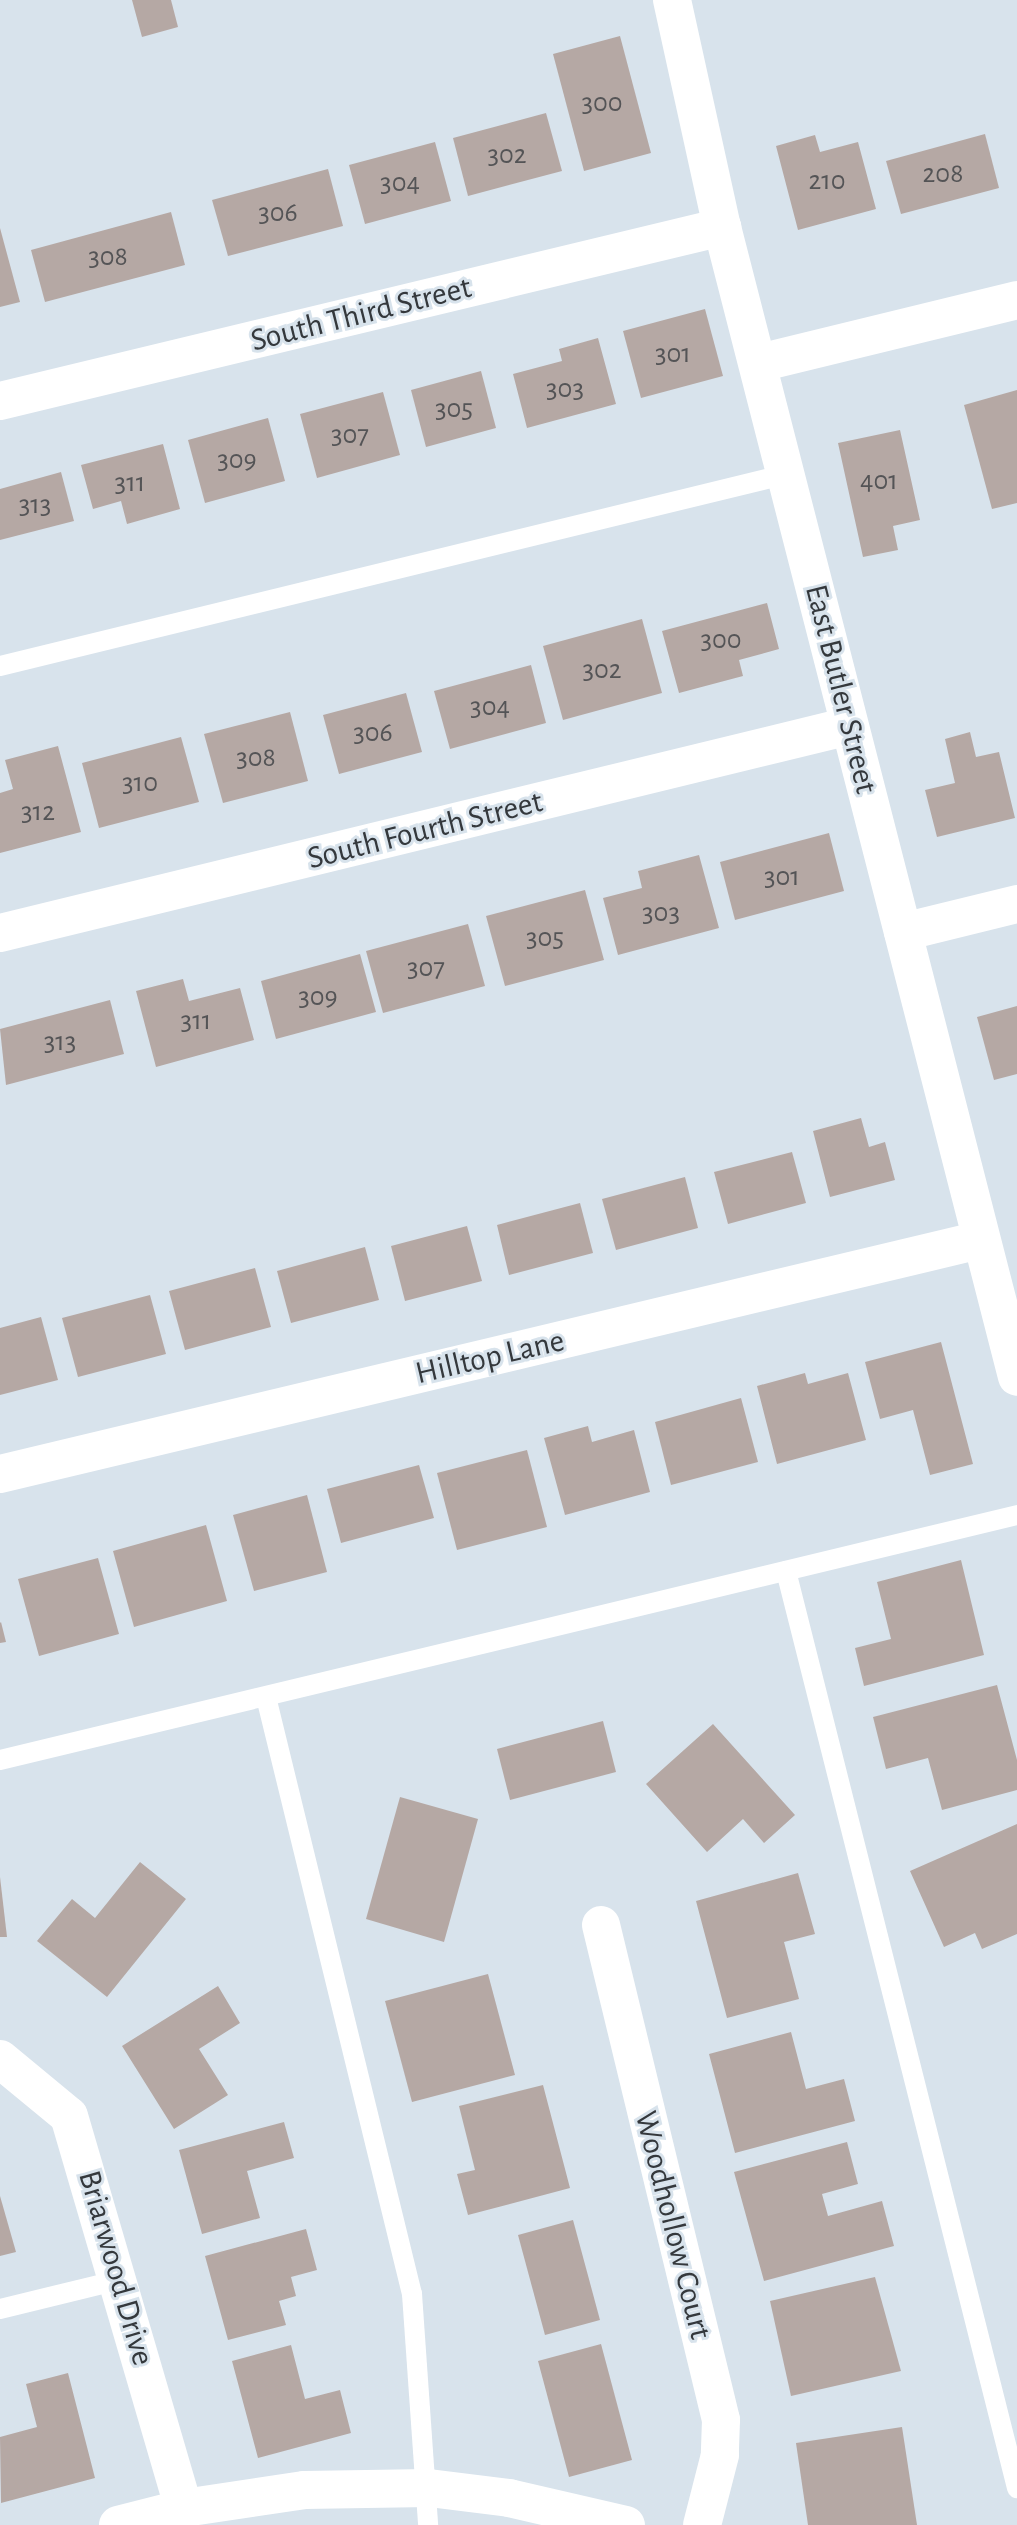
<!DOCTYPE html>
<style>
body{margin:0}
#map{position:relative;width:1017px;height:2525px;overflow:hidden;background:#d8e3ec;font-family:"Alegreya Sans",sans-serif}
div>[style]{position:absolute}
.building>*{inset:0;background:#b5a8a4}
.lane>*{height:20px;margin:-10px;padding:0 10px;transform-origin:10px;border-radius:10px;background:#fff}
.street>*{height:38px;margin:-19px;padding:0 19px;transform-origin:19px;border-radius:19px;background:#fff}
span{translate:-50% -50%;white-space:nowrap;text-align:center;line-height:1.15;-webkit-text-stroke:6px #d8e3ec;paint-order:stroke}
.number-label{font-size:28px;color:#545456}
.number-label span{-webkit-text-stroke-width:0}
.street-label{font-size:32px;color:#34383c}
</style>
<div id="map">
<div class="building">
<div style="clip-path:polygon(132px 0,171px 0,178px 27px,142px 37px)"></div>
<div style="clip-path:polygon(620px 36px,651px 153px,584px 171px,553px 54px)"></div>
<div style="clip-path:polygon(546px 113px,562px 171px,468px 196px,453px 138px)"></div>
<div style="clip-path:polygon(985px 134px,999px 188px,901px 214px,886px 161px)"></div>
<div style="clip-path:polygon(815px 135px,820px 152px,858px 142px,876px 209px,798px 230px,776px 146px)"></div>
<div style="clip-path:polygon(435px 142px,451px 201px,365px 224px,349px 165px)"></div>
<div style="clip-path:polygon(328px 169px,343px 226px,228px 256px,212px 200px)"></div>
<div style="clip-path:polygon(171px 212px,185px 265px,45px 302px,31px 250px)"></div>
<div style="clip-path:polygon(0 228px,20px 302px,0 307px)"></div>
<div style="clip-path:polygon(705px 309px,723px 376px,641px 398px,623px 331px)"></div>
<div style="clip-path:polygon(598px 338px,616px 404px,527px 428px,513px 374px,562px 361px,559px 349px)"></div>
<div style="clip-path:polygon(481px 371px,496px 428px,426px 447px,411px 390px)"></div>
<div style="clip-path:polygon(1017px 390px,1017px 503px,992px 509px,964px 405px)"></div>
<div style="clip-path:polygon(383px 392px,400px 455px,317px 478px,300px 414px)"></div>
<div style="clip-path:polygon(268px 418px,285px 481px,205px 503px,188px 440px)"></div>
<div style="clip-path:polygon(900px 430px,920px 520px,893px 526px,898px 550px,863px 557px,838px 443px)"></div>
<div style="clip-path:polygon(163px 444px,180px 509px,127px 524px,121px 501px,93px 509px,81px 465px)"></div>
<div style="clip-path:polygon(61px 472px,74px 521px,0 540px,0 489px)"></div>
<div style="clip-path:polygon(767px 603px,779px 649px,739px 660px,743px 676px,679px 693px,662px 631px)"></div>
<div style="clip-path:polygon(642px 619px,662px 693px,563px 720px,543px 646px)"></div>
<div style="clip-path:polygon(531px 665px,546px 723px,450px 749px,434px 691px)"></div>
<div style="clip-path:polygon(406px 693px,422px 752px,339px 774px,323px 715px)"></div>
<div style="clip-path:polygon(290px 712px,308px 781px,223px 803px,204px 734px)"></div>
<div style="clip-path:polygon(970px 732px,976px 757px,999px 752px,1015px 818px,937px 837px,925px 790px,955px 783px,945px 739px)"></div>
<div style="clip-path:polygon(181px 737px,199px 802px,99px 828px,82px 763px)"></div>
<div style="clip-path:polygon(58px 746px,81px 832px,0 853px,0 793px,13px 789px,5px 760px)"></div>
<div style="clip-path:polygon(829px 833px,844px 891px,735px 920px,720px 862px)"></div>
<div style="clip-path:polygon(699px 855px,719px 928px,618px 955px,603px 898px,642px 888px,638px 871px)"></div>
<div style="clip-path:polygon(585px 890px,604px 960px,505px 986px,486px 916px)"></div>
<div style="clip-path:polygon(468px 924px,485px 986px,383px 1013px,366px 951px)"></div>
<div style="clip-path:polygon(360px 954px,376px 1012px,276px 1039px,261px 981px)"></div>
<div style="clip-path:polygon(183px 979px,189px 1001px,240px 988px,254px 1040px,156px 1067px,136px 991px)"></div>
<div style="clip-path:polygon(110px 1000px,124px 1054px,6px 1085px,0 1029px)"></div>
<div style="clip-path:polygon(1017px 1006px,1017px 1074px,994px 1080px,977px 1017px)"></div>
<div style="clip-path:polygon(861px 1118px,869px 1147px,885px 1142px,895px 1180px,830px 1197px,813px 1131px)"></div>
<div style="clip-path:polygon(792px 1152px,806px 1203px,728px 1224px,714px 1172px)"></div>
<div style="clip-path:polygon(685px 1177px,698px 1228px,616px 1250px,602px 1199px)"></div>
<div style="clip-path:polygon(580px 1203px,593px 1253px,509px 1275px,497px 1225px)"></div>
<div style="clip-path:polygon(467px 1226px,482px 1281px,405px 1301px,391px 1246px)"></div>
<div style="clip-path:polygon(365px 1247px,379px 1300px,291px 1323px,277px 1271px)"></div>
<div style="clip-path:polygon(255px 1268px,271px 1327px,185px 1350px,169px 1291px)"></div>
<div style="clip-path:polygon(150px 1295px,166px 1354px,78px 1377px,62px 1318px)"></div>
<div style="clip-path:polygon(41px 1317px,58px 1380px,0 1395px,0 1328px)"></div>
<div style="clip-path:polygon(941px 1342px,973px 1464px,930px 1475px,913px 1410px,880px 1419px,865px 1362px)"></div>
<div style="clip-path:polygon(805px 1373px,808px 1384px,848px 1373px,866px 1440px,777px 1464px,757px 1386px)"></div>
<div style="clip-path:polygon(741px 1398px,758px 1462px,671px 1485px,655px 1422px)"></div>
<div style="clip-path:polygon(588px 1426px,592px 1442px,634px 1430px,650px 1492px,565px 1515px,544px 1438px)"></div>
<div style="clip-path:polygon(527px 1450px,547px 1527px,457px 1550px,437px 1473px)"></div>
<div style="clip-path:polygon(419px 1465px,434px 1518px,341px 1543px,327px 1489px)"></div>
<div style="clip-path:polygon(307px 1495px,327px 1572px,254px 1591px,233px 1515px)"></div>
<div style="clip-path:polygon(206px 1525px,227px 1601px,134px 1627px,113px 1551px)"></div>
<div style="clip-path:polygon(98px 1558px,119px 1634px,39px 1656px,18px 1579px)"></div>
<div style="clip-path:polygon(961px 1560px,984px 1655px,864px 1686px,855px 1648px,891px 1639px,877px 1582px)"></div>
<div style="clip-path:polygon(1px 1622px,6px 1642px,0 1643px,0 1623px)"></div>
<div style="clip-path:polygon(997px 1685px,1017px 1760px,1017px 1790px,942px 1810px,928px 1758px,886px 1769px,873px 1717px)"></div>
<div style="clip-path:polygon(603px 1721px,616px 1772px,510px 1800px,497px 1749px)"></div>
<div style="clip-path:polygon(713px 1724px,795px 1815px,764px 1843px,743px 1819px,707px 1852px,646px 1784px)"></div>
<div style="clip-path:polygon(400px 1797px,478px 1819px,444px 1942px,366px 1919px)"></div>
<div style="clip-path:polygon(1017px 1824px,1017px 1934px,982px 1949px,975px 1933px,944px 1947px,910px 1871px)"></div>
<div style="clip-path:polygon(140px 1862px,186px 1899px,107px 1997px,37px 1941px,72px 1899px,95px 1918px)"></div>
<div style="clip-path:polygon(798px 1873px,815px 1934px,784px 1942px,799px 1999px,727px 2018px,696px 1901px)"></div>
<div style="clip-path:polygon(0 1877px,7px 1937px,0 1937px)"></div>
<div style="clip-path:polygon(488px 1974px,515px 2075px,412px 2102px,385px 2001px)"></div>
<div style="clip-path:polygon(218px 1986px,240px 2023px,199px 2049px,228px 2095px,174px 2129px,122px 2046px)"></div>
<div style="clip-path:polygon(791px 2032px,806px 2089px,844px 2079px,855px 2121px,735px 2153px,709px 2054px)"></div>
<div style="clip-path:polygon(543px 2085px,570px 2188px,468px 2215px,457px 2174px,475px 2170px,459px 2106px)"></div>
<div style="clip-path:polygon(284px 2122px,294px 2158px,247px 2171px,260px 2218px,202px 2234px,179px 2150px)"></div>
<div style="clip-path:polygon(847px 2142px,858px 2184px,822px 2194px,828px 2216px,882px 2201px,894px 2246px,764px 2281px,734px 2172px)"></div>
<div style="clip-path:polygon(0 2196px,16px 2252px,0 2256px)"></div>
<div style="clip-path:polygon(573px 2220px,600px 2320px,545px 2335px,518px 2235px)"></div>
<div style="clip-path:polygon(306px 2229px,317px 2270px,291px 2277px,296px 2296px,279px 2301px,286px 2325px,228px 2340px,205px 2256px)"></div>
<div style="clip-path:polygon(875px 2277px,901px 2371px,791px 2396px,770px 2301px)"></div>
<div style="clip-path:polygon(601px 2344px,632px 2460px,569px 2477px,538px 2361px)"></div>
<div style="clip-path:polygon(291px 2345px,305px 2399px,340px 2390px,351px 2433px,258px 2458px,232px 2361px)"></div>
<div style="clip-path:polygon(68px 2373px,95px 2478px,1px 2503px,0 2437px,37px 2427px,26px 2384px)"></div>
<div style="clip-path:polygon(902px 2427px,917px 2525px,808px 2525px,796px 2443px)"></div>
</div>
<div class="lane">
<div style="left:0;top:666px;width:810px;rotate:-13.71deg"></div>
<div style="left:786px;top:1571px;width:946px;rotate:75.86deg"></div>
<div style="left:266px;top:1697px;width:615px;rotate:76.26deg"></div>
<div style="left:412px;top:2294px;width:232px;rotate:86deg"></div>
<div style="left:0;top:1760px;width:1046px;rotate:-13.54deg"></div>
<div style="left:0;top:2309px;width:122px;rotate:-13.7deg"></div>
</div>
<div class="street">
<div style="left:672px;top:0;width:232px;rotate:77.6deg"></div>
<div style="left:722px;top:227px;width:1187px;rotate:75.61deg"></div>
<div style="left:759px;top:363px;width:266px;rotate:-13.7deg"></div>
<div style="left:0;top:401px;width:743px;rotate:-13.55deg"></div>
<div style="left:903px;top:932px;width:117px;rotate:-13.8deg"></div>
<div style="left:0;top:933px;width:874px;rotate:-13.7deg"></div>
<div style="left:0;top:1474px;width:1008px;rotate:-13.43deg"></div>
<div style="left:601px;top:1925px;width:509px;rotate:76.37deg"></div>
<div style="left:721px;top:2420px;width:35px;rotate:92deg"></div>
<div style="left:720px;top:2455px;width:72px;rotate:104.4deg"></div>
<div style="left:0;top:2059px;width:89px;rotate:39.6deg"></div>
<div style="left:69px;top:2116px;width:409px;rotate:73.7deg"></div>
<div style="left:118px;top:2525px;width:68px;rotate:-14.4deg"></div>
<div style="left:184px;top:2508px;width:121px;rotate:-8.5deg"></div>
<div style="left:304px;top:2490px;width:125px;rotate:-0.9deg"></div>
<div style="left:429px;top:2488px;width:81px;rotate:7.1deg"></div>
<div style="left:509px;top:2498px;width:120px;rotate:13deg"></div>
</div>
<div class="number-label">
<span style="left:602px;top:103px">300</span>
<span style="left:507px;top:155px">302</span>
<span style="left:943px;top:174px">208</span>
<span style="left:827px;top:181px">210</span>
<span style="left:400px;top:183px">304</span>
<span style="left:278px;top:213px">306</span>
<span style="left:108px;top:257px">308</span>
<span style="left:673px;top:354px">301</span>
<span style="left:565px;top:389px">303</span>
<span style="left:454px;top:409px">305</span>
<span style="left:350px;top:435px">307</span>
<span style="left:237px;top:460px">309</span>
<span style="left:879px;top:481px">401</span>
<span style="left:130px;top:483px">311</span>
<span style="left:35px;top:505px">313</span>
<span style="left:721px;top:640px">300</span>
<span style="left:602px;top:670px">302</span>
<span style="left:490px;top:707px">304</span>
<span style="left:373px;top:733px">306</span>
<span style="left:256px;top:758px">308</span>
<span style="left:140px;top:783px">310</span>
<span style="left:38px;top:812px">312</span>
<span style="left:782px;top:877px">301</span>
<span style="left:661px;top:913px">303</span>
<span style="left:545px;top:938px">305</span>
<span style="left:426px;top:968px">307</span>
<span style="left:318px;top:997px">309</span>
<span style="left:196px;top:1021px">311</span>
<span style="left:60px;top:1042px">313</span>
</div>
<div class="street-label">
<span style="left:361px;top:314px;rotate:-14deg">South Third Street</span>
<span style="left:841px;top:689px;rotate:76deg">East Butler Street</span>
<span style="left:425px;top:830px;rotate:-14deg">South Fourth Street</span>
<span style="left:490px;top:1357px;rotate:-13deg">Hilltop Lane</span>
<span style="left:673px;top:2225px;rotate:76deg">Woodhollow Court</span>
<span style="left:116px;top:2268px;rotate:74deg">Briarwood Drive</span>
</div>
</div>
